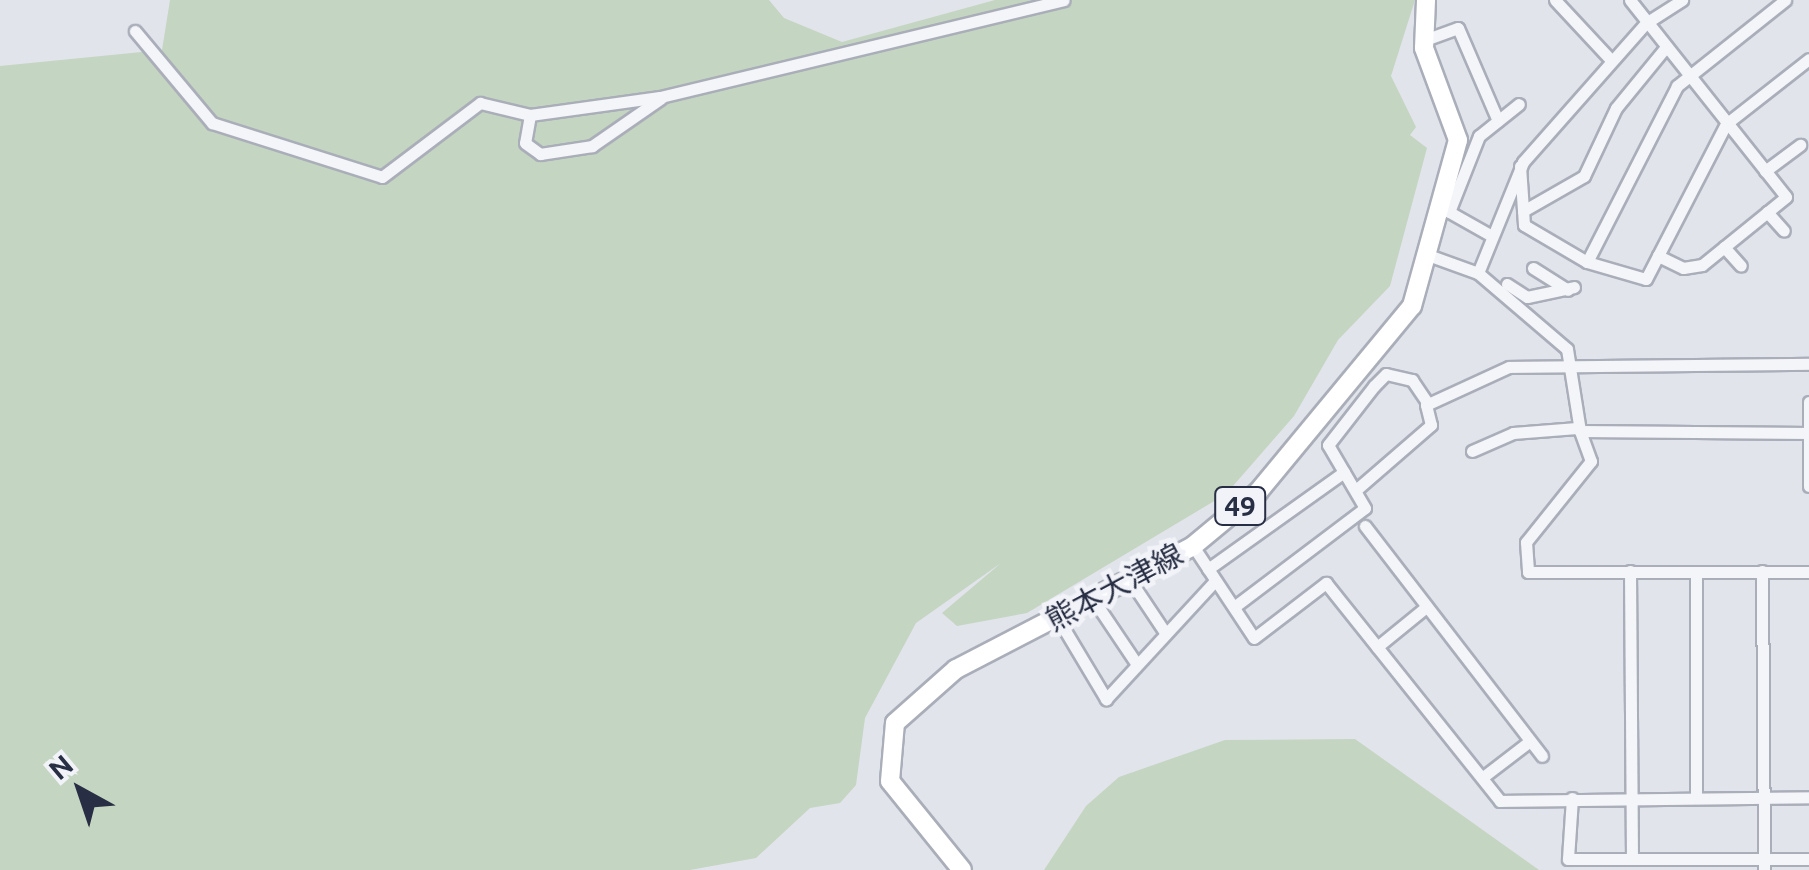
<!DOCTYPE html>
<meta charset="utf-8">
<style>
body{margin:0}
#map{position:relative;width:1809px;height:870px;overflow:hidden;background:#e1e4eb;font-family:Ubuntu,"Noto Sans JP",sans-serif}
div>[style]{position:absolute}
.green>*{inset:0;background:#c4d5c1}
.roads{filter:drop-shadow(2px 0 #aaaeb9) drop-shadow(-2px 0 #aaaeb9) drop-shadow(0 2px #aaaeb9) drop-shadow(0 -2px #aaaeb9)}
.minor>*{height:11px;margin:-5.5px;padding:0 5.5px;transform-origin:5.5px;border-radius:5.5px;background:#f4f5f9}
.primary>*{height:18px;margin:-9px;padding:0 9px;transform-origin:9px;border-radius:9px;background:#fff}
span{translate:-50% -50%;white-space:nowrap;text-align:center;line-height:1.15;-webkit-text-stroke:9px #f1f3f8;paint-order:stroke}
.shield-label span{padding:2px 8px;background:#f1f3f8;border:2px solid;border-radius:8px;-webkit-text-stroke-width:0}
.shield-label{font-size:28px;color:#282f44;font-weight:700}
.street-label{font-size:30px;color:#282f44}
.north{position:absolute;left:30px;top:740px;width:100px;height:100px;-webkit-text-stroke:8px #f1f3f8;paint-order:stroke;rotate:320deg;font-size:28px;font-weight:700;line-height:40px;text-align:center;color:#282f44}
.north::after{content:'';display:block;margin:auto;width:35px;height:45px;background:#282f44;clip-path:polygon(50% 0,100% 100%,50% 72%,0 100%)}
</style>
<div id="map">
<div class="green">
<div style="clip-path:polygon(170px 0,769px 0,784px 18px,842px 42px,995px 0,1415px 0,1391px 76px,1416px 127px,1410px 135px,1427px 148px,1390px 286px,1338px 340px,1294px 416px,1226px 494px,1027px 613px,957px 626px,942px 613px,1001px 563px,916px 623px,865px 718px,856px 785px,840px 803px,810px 808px,756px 858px,690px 870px,0 870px,0 66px,162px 50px)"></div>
<div style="clip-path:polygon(1355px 739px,1539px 870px,1044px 870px,1086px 806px,1119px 777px,1225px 740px)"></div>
</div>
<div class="roads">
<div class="minor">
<div style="left:1555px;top:0;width:82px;rotate:47deg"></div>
<div style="left:1630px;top:0;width:251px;rotate:51.6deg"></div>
<div style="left:1786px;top:197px;width:108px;rotate:141deg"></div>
<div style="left:1702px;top:265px;width:19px;rotate:171deg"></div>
<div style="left:1683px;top:268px;width:28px;rotate:-154deg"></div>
<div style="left:135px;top:31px;width:120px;rotate:50.1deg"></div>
<div style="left:212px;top:123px;width:178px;rotate:17.6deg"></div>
<div style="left:382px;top:177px;width:123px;rotate:-37.1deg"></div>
<div style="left:480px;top:103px;width:51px;rotate:13.5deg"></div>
<div style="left:530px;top:115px;width:131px;rotate:-7.9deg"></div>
<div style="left:660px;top:97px;width:415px;rotate:-13.5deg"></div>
<div style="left:1422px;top:41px;width:38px;rotate:-20deg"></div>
<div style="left:1458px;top:28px;width:101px;rotate:66.7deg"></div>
<div style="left:530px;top:115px;width:28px;rotate:100deg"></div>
<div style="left:525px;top:143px;width:19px;rotate:36deg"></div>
<div style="left:540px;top:154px;width:53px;rotate:-8.7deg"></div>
<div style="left:592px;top:146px;width:83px;rotate:-34.7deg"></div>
<div style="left:1520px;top:166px;width:59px;rotate:86.1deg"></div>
<div style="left:1524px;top:225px;width:73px;rotate:30.4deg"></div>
<div style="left:1587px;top:262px;width:61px;rotate:16.1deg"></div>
<div style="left:1646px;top:279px;width:174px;rotate:-62.7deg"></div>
<div style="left:1726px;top:124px;width:105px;rotate:-38.1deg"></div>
<div style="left:1765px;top:171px;width:44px;rotate:-36.6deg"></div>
<div style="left:1444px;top:209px;width:55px;rotate:29.4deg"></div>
<div style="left:1523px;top:211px;width:70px;rotate:-29.8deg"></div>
<div style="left:1584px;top:176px;width:75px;rotate:-64.8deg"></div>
<div style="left:1616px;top:108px;width:79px;rotate:-50.7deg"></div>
<div style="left:1449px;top:212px;width:82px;rotate:-68.5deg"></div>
<div style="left:1479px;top:136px;width:51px;rotate:-38.7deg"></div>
<div style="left:1767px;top:212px;width:25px;rotate:48deg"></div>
<div style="left:1724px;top:247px;width:25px;rotate:48deg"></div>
<div style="left:1428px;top:255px;width:53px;rotate:19.8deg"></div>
<div style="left:1478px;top:273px;width:117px;rotate:40.5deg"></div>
<div style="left:1567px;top:349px;width:83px;rotate:81deg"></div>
<div style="left:1580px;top:431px;width:229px;rotate:0.5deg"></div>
<div style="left:1587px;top:262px;width:198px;rotate:-62.9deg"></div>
<div style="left:1677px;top:86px;width:138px;rotate:-38.5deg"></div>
<div style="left:1533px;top:268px;width:41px;rotate:32.2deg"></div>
<div style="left:1478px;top:273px;width:120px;rotate:-67.9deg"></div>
<div style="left:1523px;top:162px;width:186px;rotate:-48.5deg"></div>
<div style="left:1646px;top:23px;width:43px;rotate:-32.6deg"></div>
<div style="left:1507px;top:284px;width:24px;rotate:33deg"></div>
<div style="left:1527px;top:297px;width:48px;rotate:-12deg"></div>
<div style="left:1809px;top:402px;width:84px;rotate:90deg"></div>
<div style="left:1580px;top:431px;width:32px;rotate:70deg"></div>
<div style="left:1591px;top:461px;width:104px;rotate:128.7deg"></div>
<div style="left:1526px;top:542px;width:30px;rotate:86deg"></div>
<div style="left:1528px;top:572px;width:281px"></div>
<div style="left:1472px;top:451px;width:45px;rotate:-23.7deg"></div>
<div style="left:1513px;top:433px;width:64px;rotate:-4.5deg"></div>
<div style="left:1357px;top:489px;width:98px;rotate:-40.9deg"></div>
<div style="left:1431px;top:425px;width:21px;rotate:-104deg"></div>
<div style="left:1426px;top:405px;width:91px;rotate:-24.6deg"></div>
<div style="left:1509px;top:367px;width:300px;rotate:-0.6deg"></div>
<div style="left:1365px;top:526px;width:290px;rotate:52.4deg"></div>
<div style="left:1193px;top:546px;width:110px;rotate:56.5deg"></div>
<div style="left:1254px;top:638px;width:91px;rotate:-37.4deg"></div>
<div style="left:1326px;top:583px;width:279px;rotate:51.4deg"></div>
<div style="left:1500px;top:801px;width:309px;rotate:-0.7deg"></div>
<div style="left:1208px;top:569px;width:167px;rotate:-35.5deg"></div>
<div style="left:1630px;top:571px;width:288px;rotate:89.6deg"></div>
<div style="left:1762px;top:571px;width:299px;rotate:89.6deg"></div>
<div style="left:1696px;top:572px;width:225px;rotate:90deg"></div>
<div style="left:1130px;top:580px;width:61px;rotate:56.3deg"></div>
<div style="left:1093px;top:599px;width:77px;rotate:56.1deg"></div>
<div style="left:1234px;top:607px;width:164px;rotate:-37.1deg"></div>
<div style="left:1365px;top:508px;width:73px;rotate:-120.4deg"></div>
<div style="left:1328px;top:445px;width:75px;rotate:-52.1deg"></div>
<div style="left:1374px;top:386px;width:17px;rotate:-45deg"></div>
<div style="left:1386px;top:374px;width:27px;rotate:13deg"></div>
<div style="left:1412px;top:380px;width:29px;rotate:56deg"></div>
<div style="left:1057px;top:617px;width:96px;rotate:59.1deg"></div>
<div style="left:1106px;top:699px;width:161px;rotate:-47.3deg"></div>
<div style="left:1377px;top:647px;width:63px;rotate:-39.2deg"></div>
<div style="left:1483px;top:777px;width:59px;rotate:-37.5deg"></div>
<div style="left:1572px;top:798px;width:61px;rotate:93.8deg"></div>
<div style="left:1568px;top:859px;width:241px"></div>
</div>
<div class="primary">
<div style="left:962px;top:870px;width:114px;rotate:-129deg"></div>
<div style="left:890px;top:781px;width:58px;rotate:-85.1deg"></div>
<div style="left:895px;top:723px;width:81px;rotate:-41.5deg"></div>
<div style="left:956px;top:669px;width:267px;rotate:-27.4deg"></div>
<div style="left:1193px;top:546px;width:85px;rotate:-39.7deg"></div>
<div style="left:1258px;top:492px;width:241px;rotate:-50.4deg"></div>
<div style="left:1412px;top:306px;width:172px;rotate:-74.5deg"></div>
<div style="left:1458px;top:140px;width:98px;rotate:-110.3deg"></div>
<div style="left:1424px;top:48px;width:48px;rotate:-87.6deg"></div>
</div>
</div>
<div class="shield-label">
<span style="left:1240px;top:506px">49</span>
</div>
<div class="street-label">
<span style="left:1114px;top:587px;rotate:-28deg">熊本大津線</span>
</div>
<div class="north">N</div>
</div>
